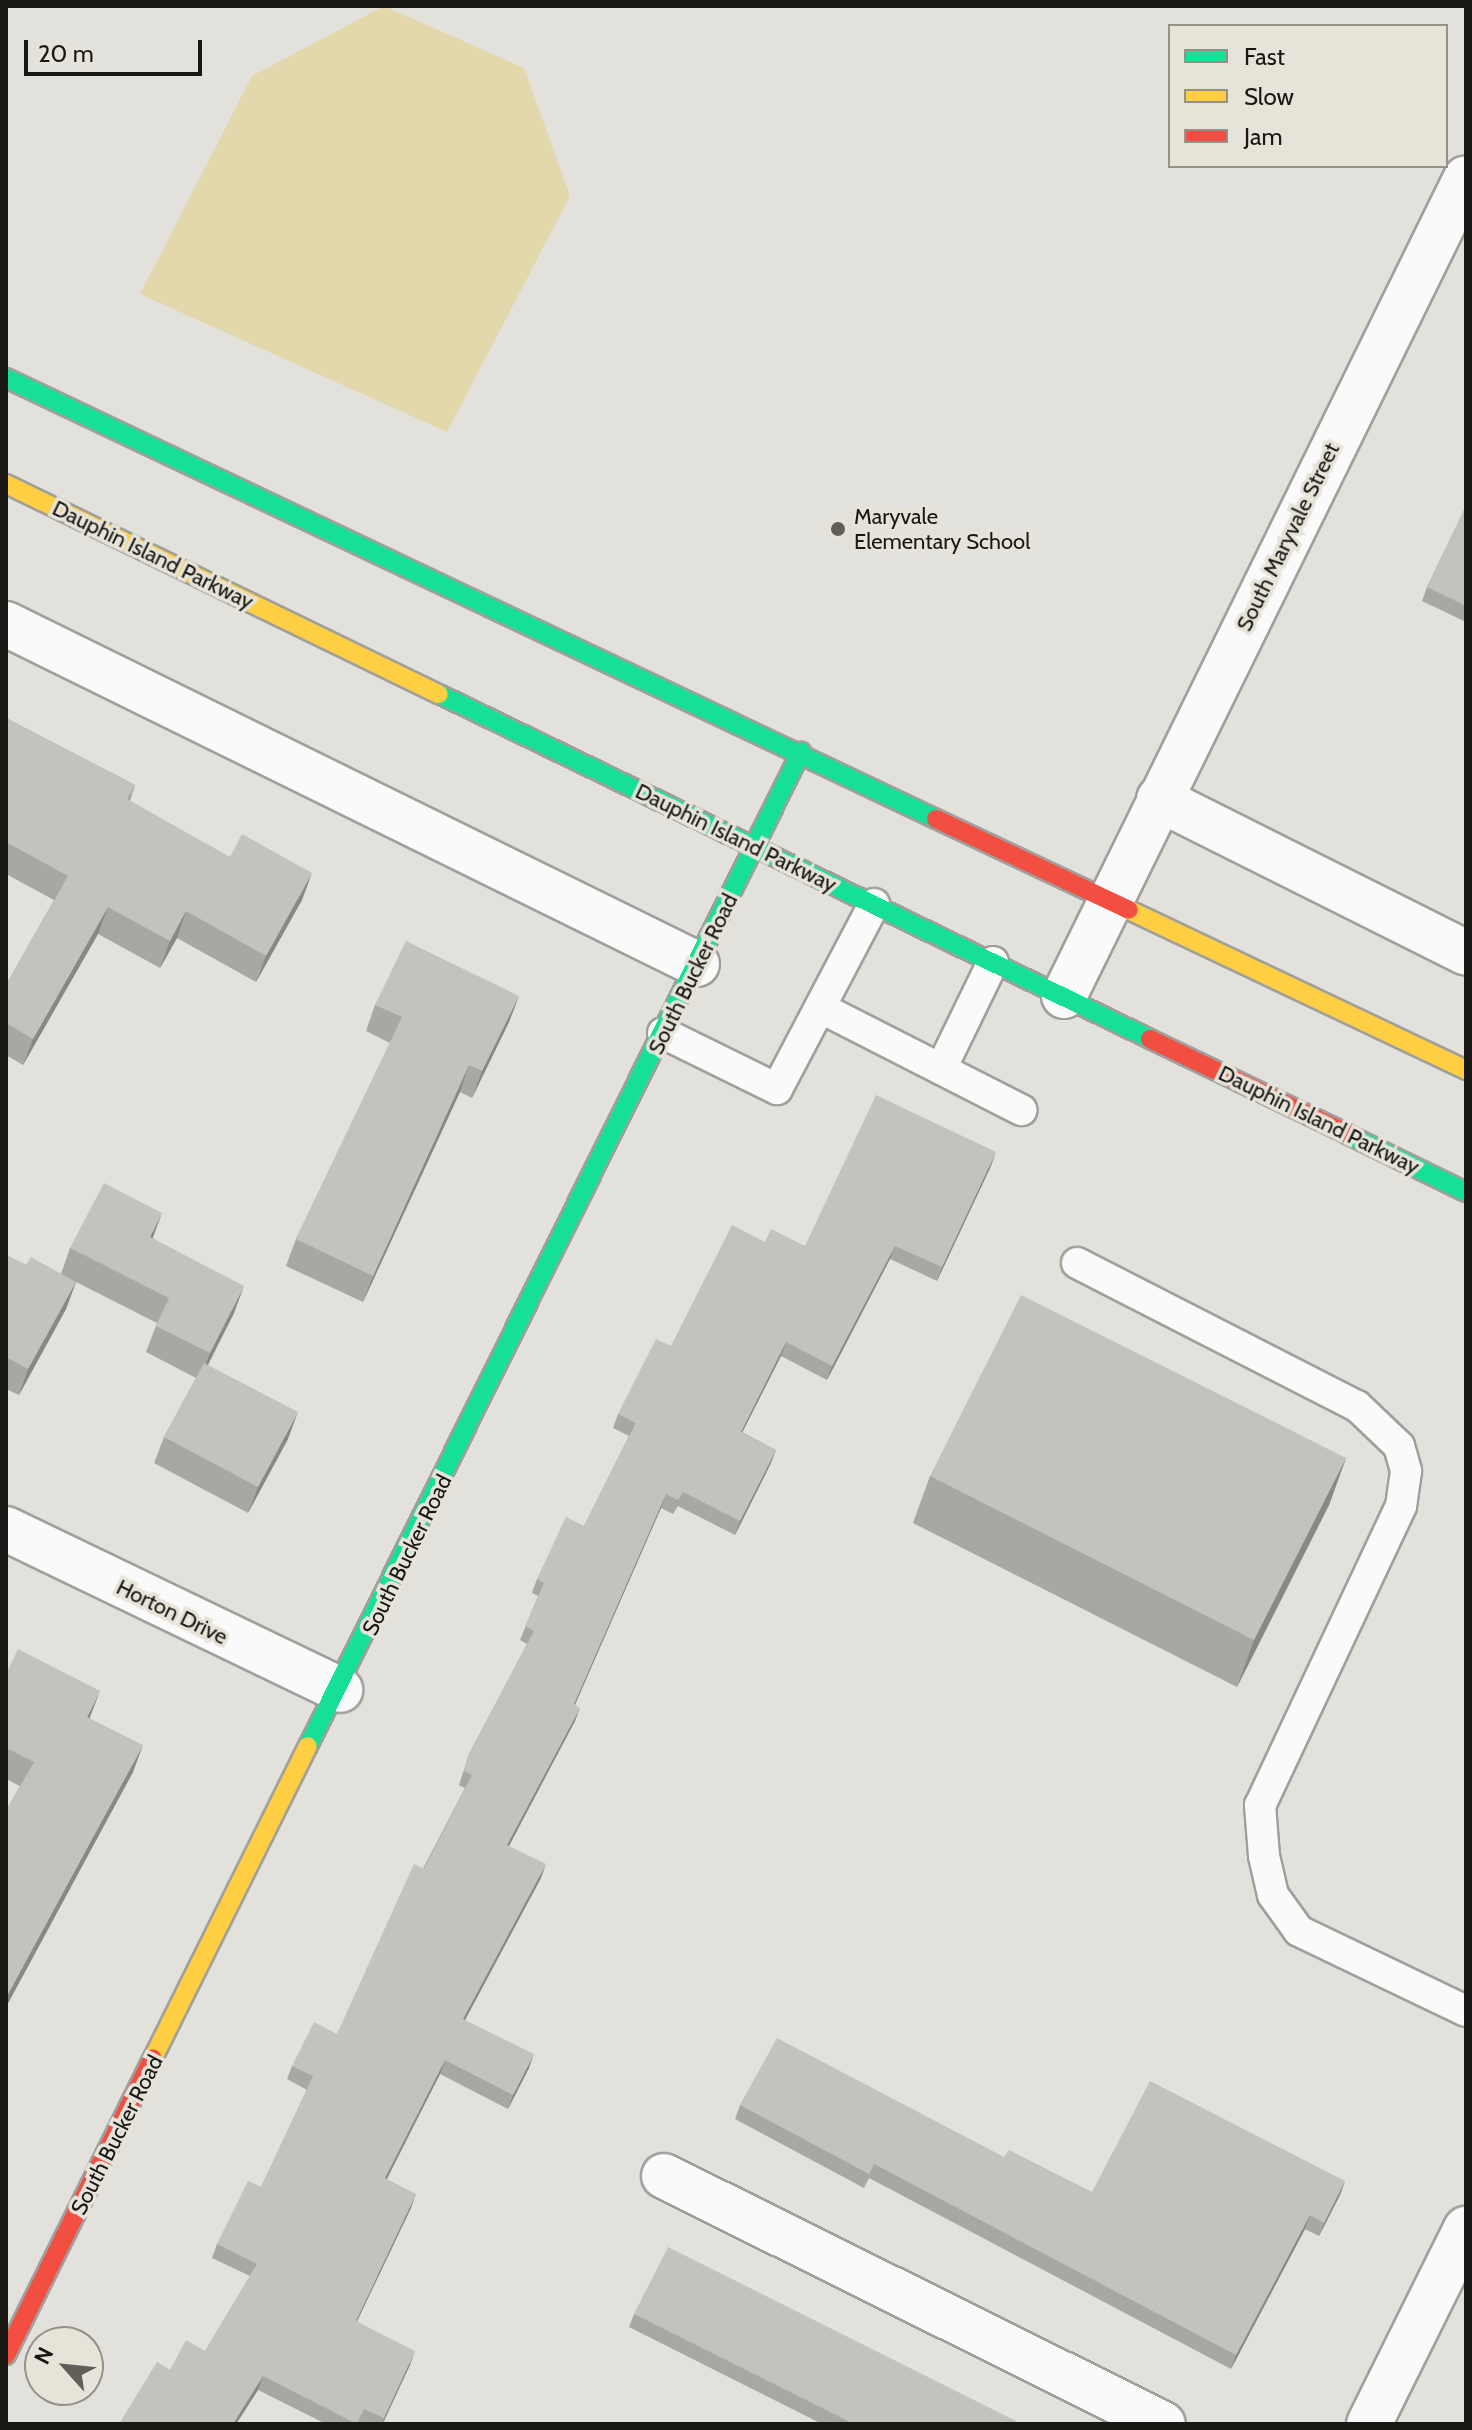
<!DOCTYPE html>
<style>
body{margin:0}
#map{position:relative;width:1472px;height:2430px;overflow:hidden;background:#e2e1dc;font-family:Cabin,sans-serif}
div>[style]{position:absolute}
.green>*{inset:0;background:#e3d8ac}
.roads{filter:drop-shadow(2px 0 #a09f9b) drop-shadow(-2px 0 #a09f9b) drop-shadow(0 2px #a09f9b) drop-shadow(0 -2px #a09f9b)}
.lane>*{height:30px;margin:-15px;padding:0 15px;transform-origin:15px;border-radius:15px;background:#fbfafa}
.street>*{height:44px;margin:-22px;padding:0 22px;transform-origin:22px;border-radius:22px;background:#fbfafa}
.fast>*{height:18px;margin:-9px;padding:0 9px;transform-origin:9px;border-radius:9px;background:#16e098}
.slow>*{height:18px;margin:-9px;padding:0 9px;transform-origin:9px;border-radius:9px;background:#ffcf43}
.jam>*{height:18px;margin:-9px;padding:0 9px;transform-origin:9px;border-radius:9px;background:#f24e42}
.wall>*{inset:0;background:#a8a7a3}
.shaded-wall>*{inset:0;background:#888885}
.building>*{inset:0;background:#c3c2be}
.dots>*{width:22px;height:22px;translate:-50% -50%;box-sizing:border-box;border:4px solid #e6e3d8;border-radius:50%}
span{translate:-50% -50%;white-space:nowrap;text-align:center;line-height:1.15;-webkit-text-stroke:7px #e6e3d8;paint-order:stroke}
.poi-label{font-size:22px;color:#181713}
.left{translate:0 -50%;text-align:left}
.street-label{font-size:22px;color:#181713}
.frame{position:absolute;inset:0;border:8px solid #181713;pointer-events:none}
.legend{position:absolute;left:1168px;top:24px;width:280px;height:144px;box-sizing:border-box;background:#e6e3d8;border:2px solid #949189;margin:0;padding:10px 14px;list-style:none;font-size:24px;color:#181713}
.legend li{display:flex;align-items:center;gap:16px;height:40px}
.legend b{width:40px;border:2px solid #949189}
.north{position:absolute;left:24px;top:2326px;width:80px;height:80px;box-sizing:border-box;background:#e6e3d8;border:2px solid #949189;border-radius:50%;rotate:297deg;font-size:22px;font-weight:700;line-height:32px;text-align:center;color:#181713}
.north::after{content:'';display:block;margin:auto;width:28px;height:36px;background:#5f5e59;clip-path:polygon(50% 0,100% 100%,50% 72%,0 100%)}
.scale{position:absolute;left:24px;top:40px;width:178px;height:36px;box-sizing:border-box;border:4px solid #181713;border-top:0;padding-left:10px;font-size:24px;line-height:28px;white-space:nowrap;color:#181713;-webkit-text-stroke:6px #e6e3d8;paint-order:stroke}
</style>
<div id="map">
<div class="green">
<div style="clip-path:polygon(384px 6px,524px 68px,570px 196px,447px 432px,140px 294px,252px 76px)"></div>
</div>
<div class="roads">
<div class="lane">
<div style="left:821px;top:1008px;width:225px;rotate:27deg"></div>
<div style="left:663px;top:1033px;width:127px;rotate:26.2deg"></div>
<div style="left:777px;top:1089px;width:209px;rotate:-62.3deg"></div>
<div style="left:941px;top:1069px;width:119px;rotate:-64.1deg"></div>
<div style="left:1077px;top:1263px;width:314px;rotate:27.1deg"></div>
<div style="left:1357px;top:1406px;width:58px;rotate:43.6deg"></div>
<div style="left:1399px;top:1446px;width:26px;rotate:74deg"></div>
<div style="left:1406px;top:1471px;width:35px;rotate:98deg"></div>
<div style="left:1401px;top:1506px;width:331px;rotate:115.2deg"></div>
<div style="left:1260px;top:1805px;width:51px;rotate:85.5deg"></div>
<div style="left:1264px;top:1856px;width:40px;rotate:77deg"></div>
<div style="left:1273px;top:1895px;width:44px;rotate:54.2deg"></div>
<div style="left:1299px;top:1931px;width:185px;rotate:25.6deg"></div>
</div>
<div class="street">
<div style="left:6px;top:624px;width:770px;rotate:26.2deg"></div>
<div style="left:1159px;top:799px;width:343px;rotate:26.6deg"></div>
<div style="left:1064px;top:996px;width:911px;rotate:-63.83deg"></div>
<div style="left:6px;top:1529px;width:371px;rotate:25.7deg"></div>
<div style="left:664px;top:2176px;width:557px;rotate:26.43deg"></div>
<div style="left:1369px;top:2424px;width:218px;rotate:-63.6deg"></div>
</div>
<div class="fast">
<div style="left:6px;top:378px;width:1029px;rotate:25.37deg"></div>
<div style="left:439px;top:694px;width:790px;rotate:25.88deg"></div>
<div style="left:1347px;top:1134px;width:132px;rotate:26deg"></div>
<div style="left:308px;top:1746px;width:1110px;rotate:-63.62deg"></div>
</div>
<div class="slow">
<div style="left:6px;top:484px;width:481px;rotate:25.9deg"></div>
<div style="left:1129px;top:910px;width:373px;rotate:25.4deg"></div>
<div style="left:153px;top:2058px;width:348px;rotate:-63.6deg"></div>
</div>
<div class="jam">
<div style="left:936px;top:819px;width:213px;rotate:25.2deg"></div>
<div style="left:1150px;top:1039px;width:219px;rotate:25.7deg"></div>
<div style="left:6px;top:2355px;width:331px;rotate:-63.7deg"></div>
</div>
</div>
<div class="wall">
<div style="clip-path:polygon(1466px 506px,1466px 622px,1422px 601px,1427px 587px)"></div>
<div style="clip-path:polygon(6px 718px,135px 785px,130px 801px,302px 900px,256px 982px,177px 938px,160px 968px,98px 934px,23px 1065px,6px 1055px,6px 985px,54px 900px,6px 874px)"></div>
<div style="clip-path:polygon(519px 996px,509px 1022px,472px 1098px,460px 1092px,363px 1302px,286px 1266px,296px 1239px,390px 1043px,366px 1031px,375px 1005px)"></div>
<div style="clip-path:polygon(991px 1166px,937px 1281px,890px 1259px,827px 1380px,781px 1356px,742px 1432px,776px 1450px,771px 1463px,735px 1535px,678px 1506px,673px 1514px,661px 1508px,575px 1705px,575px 1721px,509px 1846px,541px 1878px,465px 2020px,529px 2068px,508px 2109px,440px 2074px,387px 2179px,411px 2208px,357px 2321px,410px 2365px,383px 2424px,326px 2424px,258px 2390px,236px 2424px,119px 2424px,170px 2370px,205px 2351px,250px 2276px,212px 2258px,217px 2244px,261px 2187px,307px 2090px,287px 2079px,292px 2066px,337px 2034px,465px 1788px,459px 1785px,469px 1754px,527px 1644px,520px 1640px,538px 1596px,532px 1593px,537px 1579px,584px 1526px,629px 1436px,613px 1428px,618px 1414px,671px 1346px,765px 1242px,805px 1246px)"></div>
<div style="clip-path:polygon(153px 1238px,234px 1313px,208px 1365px,288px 1439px,248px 1513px,154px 1463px,164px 1437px,196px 1378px,146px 1352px,157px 1323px,76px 1282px,66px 1309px,19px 1395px,6px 1389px,6px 1255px,26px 1265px,61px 1274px,70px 1248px)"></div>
<div style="clip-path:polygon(1346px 1458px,1329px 1505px,1237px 1687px,913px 1523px,930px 1476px)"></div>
<div style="clip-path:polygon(6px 1674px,90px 1718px,133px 1772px,6px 2007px,6px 1811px,20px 1786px,6px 1779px)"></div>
<div style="clip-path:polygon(740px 2105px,1004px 2157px,1092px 2192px,1345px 2181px,1340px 2195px,1319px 2236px,1305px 2229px,1231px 2369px,869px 2178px,864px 2188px,735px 2119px)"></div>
<div style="clip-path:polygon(634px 2314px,1022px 2424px,822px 2424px,629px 2327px)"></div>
</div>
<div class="shaded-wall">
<div style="clip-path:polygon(312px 873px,302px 900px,256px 982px,266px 956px)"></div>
<div style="clip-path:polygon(108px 907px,98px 934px,23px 1065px,33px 1039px)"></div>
<div style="clip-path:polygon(186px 911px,177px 938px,160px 968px,170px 941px)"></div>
<div style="clip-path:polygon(519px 996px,509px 1022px,472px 1098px,482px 1071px)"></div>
<div style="clip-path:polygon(469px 1065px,460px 1092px,363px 1302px,373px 1276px)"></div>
<div style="clip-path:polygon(996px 1152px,991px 1166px,937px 1281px,942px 1267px)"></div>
<div style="clip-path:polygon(162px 1213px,152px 1240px,150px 1237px)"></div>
<div style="clip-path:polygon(895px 1246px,890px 1259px,827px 1380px,832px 1366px)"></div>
<div style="clip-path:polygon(76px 1282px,66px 1309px,19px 1395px,28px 1369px)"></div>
<div style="clip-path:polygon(244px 1286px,234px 1313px,200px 1380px,210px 1353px)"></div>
<div style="clip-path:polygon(786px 1342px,781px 1356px,736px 1445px,741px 1432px)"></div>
<div style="clip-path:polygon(298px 1412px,288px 1439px,248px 1513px,258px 1487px)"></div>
<div style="clip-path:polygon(776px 1450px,771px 1463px,735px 1535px,740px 1521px)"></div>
<div style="clip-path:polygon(1346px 1458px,1329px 1505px,1237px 1687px,1254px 1640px)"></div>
<div style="clip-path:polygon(666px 1494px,661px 1508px,569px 1718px,574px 1704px)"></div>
<div style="clip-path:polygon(100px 1691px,90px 1717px,77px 1743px,87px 1717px)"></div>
<div style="clip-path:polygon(580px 1708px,575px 1721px,502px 1859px,507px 1845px)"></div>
<div style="clip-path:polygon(143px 1745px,133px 1772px,6px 2007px,6px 1998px)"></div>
<div style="clip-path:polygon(546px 1864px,541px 1878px,458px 2033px,463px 2019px)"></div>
<div style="clip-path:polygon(534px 2054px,529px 2068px,508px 2109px,513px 2095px)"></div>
<div style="clip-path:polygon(445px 2060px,440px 2074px,380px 2192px,385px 2178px)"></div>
<div style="clip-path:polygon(1345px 2181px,1340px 2195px,1319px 2236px,1324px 2223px)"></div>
<div style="clip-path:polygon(416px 2194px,411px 2208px,351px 2334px,356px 2321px)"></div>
<div style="clip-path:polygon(1310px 2215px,1305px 2229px,1231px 2369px,1236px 2355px)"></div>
<div style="clip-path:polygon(415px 2351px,410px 2365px,382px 2424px,384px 2418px)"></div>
<div style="clip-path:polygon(263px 2376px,258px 2390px,236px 2424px,233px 2424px)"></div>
</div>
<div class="building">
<div style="clip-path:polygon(1466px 506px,1466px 606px,1427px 587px)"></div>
<div style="clip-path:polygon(6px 718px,135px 785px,127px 799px,230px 857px,242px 834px,312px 873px,266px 956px,186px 911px,170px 941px,108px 907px,33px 1039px,6px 1023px,6px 985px,68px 876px,6px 842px)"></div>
<div style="clip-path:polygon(406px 941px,519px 996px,482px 1071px,469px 1065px,373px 1276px,296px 1239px,402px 1017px,375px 1005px)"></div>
<div style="clip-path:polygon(876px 1095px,996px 1152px,942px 1267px,895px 1246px,832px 1366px,786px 1342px,741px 1432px,776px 1450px,740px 1521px,683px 1492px,678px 1500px,666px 1494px,574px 1704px,580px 1708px,507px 1845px,546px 1864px,463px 2019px,534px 2054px,513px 2095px,445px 2060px,385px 2178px,416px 2194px,356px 2321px,415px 2351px,384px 2418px,364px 2409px,357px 2424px,263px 2376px,233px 2424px,119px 2424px,157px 2362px,170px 2370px,186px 2340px,205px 2351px,257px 2264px,217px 2244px,248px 2181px,261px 2187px,313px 2076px,292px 2066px,314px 2022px,337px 2034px,414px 1864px,424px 1869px,472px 1775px,464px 1771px,469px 1754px,534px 1631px,525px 1626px,544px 1583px,537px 1579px,566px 1517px,584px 1526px,636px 1423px,618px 1414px,656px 1339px,671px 1346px,732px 1225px,765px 1242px,771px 1229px,805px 1246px)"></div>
<div style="clip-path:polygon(104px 1183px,162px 1213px,150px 1237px,244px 1286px,210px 1353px,156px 1326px,169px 1298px,70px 1248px)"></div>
<div style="clip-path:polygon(6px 1255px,26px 1265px,31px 1257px,76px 1282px,28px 1369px,6px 1357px)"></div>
<div style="clip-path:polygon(1021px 1295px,1346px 1458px,1254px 1640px,930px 1476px)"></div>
<div style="clip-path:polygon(204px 1363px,298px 1412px,258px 1487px,164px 1437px)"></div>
<div style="clip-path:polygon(18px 1649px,100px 1691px,87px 1717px,143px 1745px,6px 1998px,6px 1811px,34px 1762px,6px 1748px,6px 1674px)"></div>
<div style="clip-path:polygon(777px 2038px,1004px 2157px,1009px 2150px,1092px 2192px,1150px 2081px,1345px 2181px,1324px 2223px,1310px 2215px,1236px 2355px,874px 2164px,869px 2174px,740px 2105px)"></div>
<div style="clip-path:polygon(668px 2247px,1022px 2424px,854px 2424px,634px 2314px)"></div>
</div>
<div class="dots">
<div style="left:838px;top:529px;background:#5f5e59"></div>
</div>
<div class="poi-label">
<span class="left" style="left:854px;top:529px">Maryvale<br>Elementary School</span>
</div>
<div class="street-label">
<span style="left:1288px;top:537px;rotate:-64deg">South Maryvale Street</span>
<span style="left:153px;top:555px;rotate:26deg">Dauphin Island Parkway</span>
<span style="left:736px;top:838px;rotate:26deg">Dauphin Island Parkway</span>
<span style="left:693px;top:974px;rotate:-64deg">South Bucker Road</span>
<span style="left:1319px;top:1120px;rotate:26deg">Dauphin Island Parkway</span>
<span style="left:407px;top:1555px;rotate:-64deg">South Bucker Road</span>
<span style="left:172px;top:1612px;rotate:26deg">Horton Drive</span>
<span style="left:117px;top:2135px;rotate:-63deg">South Bucker Road</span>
</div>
<div class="frame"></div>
<ul class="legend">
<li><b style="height:10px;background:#16e098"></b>Fast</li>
<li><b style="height:10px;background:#ffcf43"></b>Slow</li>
<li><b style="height:10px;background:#f24e42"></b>Jam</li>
</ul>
<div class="north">N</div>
<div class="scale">20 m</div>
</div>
